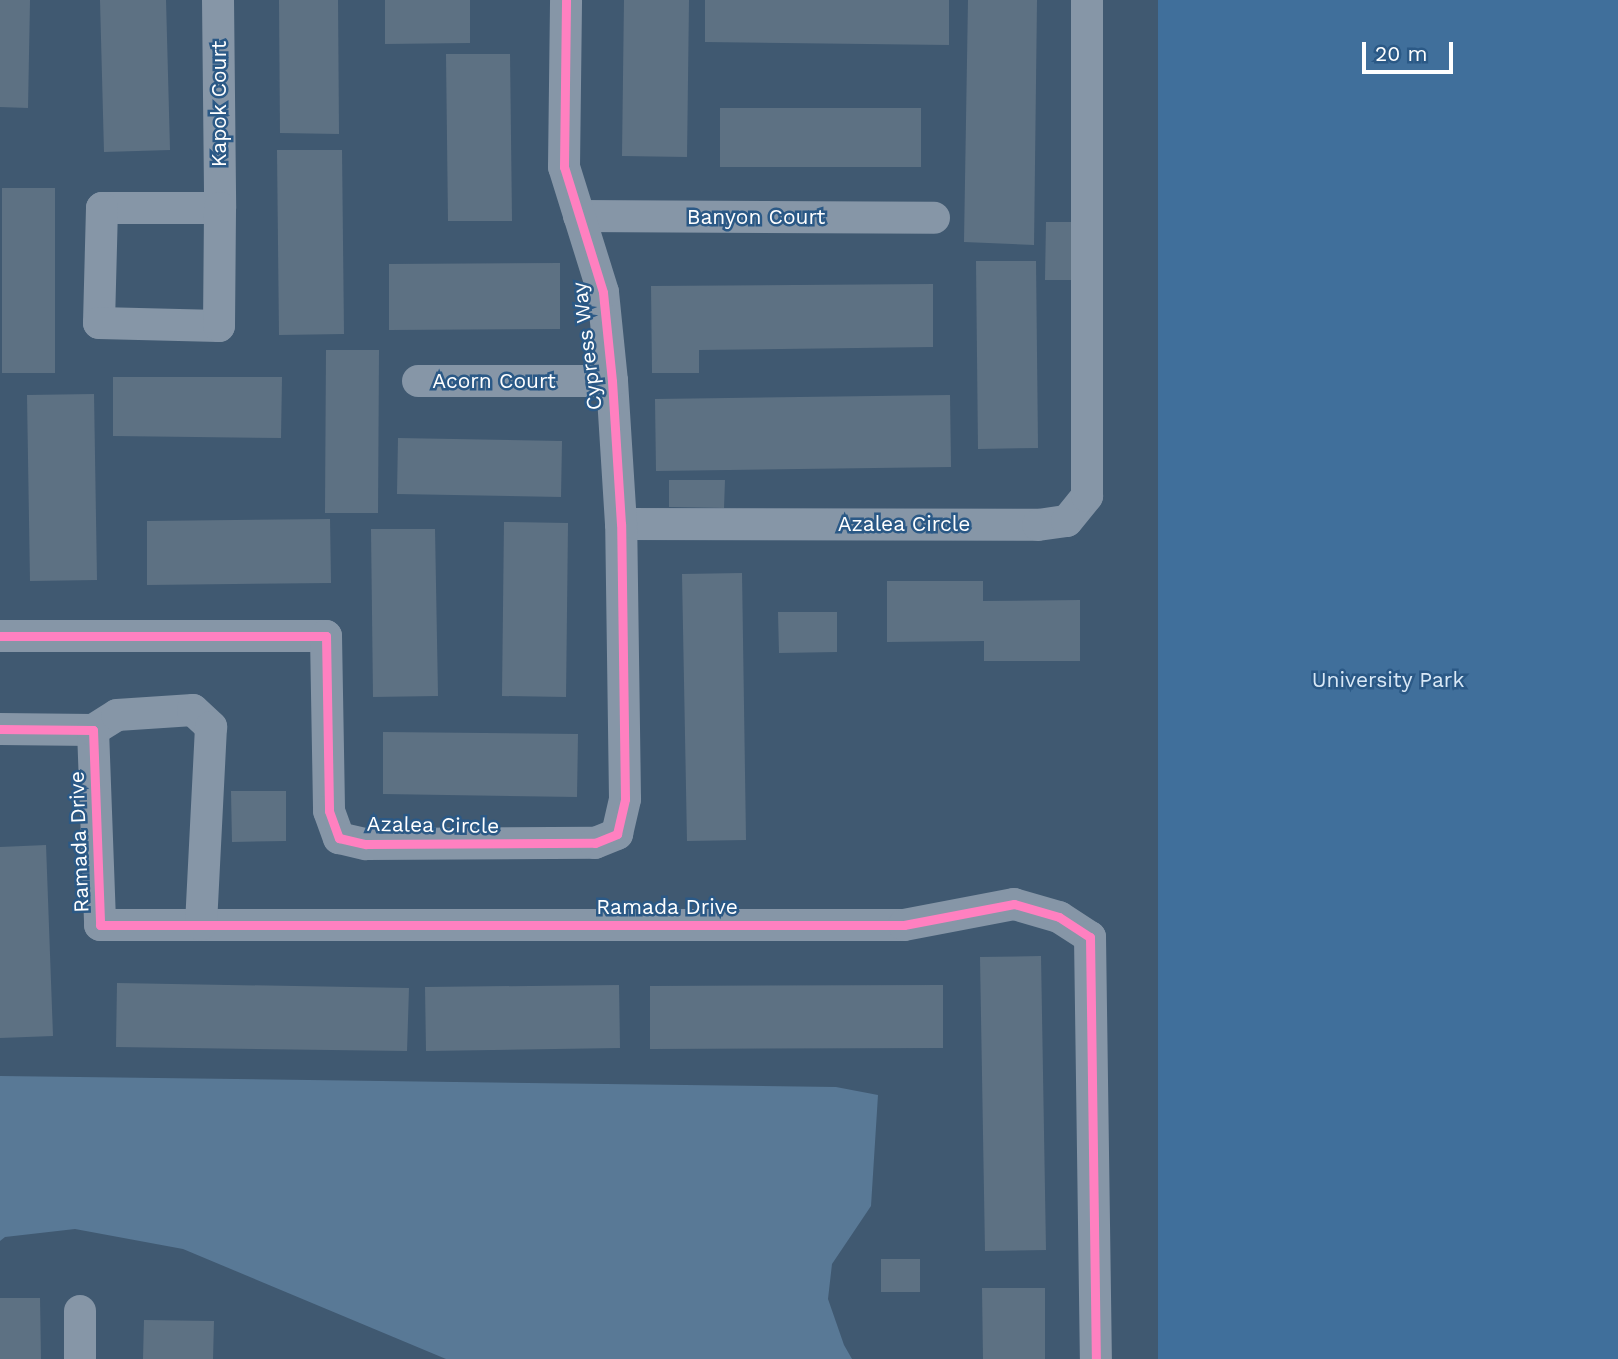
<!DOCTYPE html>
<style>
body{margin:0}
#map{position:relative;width:1618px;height:1359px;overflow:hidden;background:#405971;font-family:"Work Sans",sans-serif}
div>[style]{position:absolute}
.green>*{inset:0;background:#406f9b}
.water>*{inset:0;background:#597996}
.building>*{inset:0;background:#5d7183}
.minor>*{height:32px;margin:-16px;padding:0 16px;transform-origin:16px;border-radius:16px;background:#8696a7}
.cycleway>*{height:9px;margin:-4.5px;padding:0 4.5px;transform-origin:4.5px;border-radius:4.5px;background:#ff80c0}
span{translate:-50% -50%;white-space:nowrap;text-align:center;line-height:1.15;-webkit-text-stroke:5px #2b5986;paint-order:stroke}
.street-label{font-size:21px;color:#fff}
.park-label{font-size:21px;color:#d9e8f6}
.scale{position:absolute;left:1362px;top:42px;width:91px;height:32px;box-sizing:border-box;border:4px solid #fff;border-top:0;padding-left:9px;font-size:21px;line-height:24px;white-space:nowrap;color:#fff;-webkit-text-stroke:5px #2b5986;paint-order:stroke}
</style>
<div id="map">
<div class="green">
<div style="clip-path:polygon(1158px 0,1618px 0,1618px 1359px,1158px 1359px)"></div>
</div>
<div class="water">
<div style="clip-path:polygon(0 1076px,836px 1087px,878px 1095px,871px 1206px,832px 1264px,828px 1299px,844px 1345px,852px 1359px,446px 1359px,183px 1249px,75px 1229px,5px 1237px,0 1241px)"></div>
</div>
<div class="building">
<div style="clip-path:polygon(0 0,30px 0,28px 108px,0 107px)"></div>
<div style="clip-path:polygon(100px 0,166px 0,170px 150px,104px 152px)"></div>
<div style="clip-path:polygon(279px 0,338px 0,339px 134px,280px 133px)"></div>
<div style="clip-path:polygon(385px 0,470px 0,470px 43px,385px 44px)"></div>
<div style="clip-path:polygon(624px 0,689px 0,687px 157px,622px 156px)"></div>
<div style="clip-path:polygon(705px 0,949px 0,949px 45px,705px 42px)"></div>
<div style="clip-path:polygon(968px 0,1037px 0,1034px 245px,964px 242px)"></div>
<div style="clip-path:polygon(446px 54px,510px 54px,512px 221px,448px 221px)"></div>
<div style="clip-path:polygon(720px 108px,921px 108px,921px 167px,720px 167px)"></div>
<div style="clip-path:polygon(277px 150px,342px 150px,344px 334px,279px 335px)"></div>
<div style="clip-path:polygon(2px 188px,55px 188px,55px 373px,2px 373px)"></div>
<div style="clip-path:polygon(1046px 222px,1075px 222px,1074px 280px,1045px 280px)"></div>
<div style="clip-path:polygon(976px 261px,1036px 261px,1038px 448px,978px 449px)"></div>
<div style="clip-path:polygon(560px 263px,560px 329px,389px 330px,389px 264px)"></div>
<div style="clip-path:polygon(933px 284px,933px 347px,699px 350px,699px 373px,652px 373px,651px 286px)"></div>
<div style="clip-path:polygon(326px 350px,379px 350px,378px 513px,325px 513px)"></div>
<div style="clip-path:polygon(113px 377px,282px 377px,281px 438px,113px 436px)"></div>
<div style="clip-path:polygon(94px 394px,97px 580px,30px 581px,27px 395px)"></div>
<div style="clip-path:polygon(950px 395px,951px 467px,656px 471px,655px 399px)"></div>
<div style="clip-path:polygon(398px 438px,562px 441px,561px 497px,397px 494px)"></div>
<div style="clip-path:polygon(669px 480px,725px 480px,724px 508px,669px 507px)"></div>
<div style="clip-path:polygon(330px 519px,331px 583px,147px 585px,147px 521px)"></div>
<div style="clip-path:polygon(504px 522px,568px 523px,566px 697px,502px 696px)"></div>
<div style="clip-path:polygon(371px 529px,435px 529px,438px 696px,373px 697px)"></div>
<div style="clip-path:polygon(742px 573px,746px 840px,687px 841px,682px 574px)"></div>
<div style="clip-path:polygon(887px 581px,983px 581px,983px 601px,1080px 600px,1080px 661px,984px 661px,984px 641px,887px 642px)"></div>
<div style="clip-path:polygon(778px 612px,837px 612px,837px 652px,779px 653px)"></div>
<div style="clip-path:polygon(383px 732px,578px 734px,577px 797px,383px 794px)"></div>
<div style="clip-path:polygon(231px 791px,286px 791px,286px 841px,232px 842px)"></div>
<div style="clip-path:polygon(46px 845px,53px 1036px,0 1038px,0 847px)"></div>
<div style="clip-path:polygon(1041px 956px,1046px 1250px,985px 1251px,980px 957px)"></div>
<div style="clip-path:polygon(117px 983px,409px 988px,407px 1051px,116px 1047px)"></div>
<div style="clip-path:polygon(619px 985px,620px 1048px,426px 1051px,425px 987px)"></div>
<div style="clip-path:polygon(943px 985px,943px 1048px,650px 1049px,650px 986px)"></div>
<div style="clip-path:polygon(881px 1259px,920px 1259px,920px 1292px,881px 1292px)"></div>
<div style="clip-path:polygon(982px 1288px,1045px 1288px,1045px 1359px,983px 1359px)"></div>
<div style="clip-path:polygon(0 1298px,40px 1298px,41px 1359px,0 1359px)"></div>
<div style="clip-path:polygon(144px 1320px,214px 1321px,213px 1359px,143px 1359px)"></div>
</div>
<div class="minor">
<div style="left:218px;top:0;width:208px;rotate:89.4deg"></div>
<div style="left:220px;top:208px;width:118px;rotate:180deg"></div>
<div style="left:102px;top:208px;width:115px;rotate:91.5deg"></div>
<div style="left:99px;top:323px;width:120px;rotate:1.4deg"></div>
<div style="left:219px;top:326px;width:118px;rotate:-89.5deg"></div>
<div style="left:579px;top:216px;width:355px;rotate:0.3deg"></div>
<div style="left:418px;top:381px;width:194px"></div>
<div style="left:621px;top:524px;width:417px;rotate:0.1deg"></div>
<div style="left:1038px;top:525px;width:29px;rotate:-8deg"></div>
<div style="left:1067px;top:521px;width:32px;rotate:-51deg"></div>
<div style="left:1087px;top:496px;width:496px;rotate:-90deg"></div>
<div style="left:0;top:636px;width:326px"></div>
<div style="left:326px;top:636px;width:175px;rotate:89deg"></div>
<div style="left:329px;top:811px;width:29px;rotate:70deg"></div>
<div style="left:339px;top:838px;width:28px;rotate:13deg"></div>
<div style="left:366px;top:844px;width:229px;rotate:-0.3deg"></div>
<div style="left:595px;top:843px;width:24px;rotate:-22deg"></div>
<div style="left:617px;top:834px;width:36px;rotate:-77deg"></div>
<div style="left:625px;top:799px;width:275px;rotate:-90.8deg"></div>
<div style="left:621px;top:524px;width:143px;rotate:-93.6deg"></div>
<div style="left:612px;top:381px;width:89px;rotate:-95.8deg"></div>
<div style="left:603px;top:292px;width:131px;rotate:-107.3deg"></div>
<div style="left:564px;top:167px;width:167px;rotate:-89.3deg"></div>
<div style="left:0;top:729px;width:93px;rotate:0.6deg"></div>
<div style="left:93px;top:730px;width:195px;rotate:87.9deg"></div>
<div style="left:100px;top:925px;width:804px"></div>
<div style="left:904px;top:925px;width:112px;rotate:-10.8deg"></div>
<div style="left:1014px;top:904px;width:47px;rotate:16.1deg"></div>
<div style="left:1059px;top:917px;width:37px;rotate:33deg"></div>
<div style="left:1090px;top:937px;width:422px;rotate:89.2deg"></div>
<div style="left:93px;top:730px;width:28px;rotate:-32deg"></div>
<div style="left:117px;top:715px;width:76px;rotate:-3.8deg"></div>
<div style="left:193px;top:710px;width:25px;rotate:43deg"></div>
<div style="left:211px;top:727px;width:198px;rotate:92.9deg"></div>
<div style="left:80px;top:1359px;width:48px;rotate:-90deg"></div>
</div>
<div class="cycleway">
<div style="left:0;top:636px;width:326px"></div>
<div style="left:326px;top:636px;width:175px;rotate:89deg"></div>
<div style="left:329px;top:811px;width:29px;rotate:70deg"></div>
<div style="left:339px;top:838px;width:28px;rotate:13deg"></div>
<div style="left:366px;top:844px;width:229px;rotate:-0.3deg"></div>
<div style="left:595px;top:843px;width:24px;rotate:-22deg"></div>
<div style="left:617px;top:834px;width:36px;rotate:-77deg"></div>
<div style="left:625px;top:799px;width:275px;rotate:-90.8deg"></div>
<div style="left:621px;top:524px;width:143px;rotate:-93.6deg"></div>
<div style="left:612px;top:381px;width:89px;rotate:-95.8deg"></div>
<div style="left:603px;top:292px;width:131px;rotate:-107.3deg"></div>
<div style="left:564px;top:167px;width:167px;rotate:-89.3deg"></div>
<div style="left:0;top:729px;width:93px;rotate:0.6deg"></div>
<div style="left:93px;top:730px;width:195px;rotate:87.9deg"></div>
<div style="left:100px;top:925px;width:804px"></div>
<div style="left:904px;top:925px;width:112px;rotate:-10.8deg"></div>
<div style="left:1014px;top:904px;width:47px;rotate:16.1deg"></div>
<div style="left:1059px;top:917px;width:37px;rotate:33deg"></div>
<div style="left:1090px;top:937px;width:422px;rotate:89.2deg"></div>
</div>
<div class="street-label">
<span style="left:219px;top:104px;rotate:-90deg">Kapok Court</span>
<span style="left:756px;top:217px">Banyon Court</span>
<span style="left:587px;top:346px;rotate:-97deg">Cypress Way</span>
<span style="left:494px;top:381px">Acorn Court</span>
<span style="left:904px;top:524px">Azalea Circle</span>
<span style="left:433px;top:825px;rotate:1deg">Azalea Circle</span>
<span style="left:79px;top:842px;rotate:-92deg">Ramada Drive</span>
<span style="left:667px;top:907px">Ramada Drive</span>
</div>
<div class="park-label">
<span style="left:1388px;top:680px">University Park</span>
</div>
<div class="scale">20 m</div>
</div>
